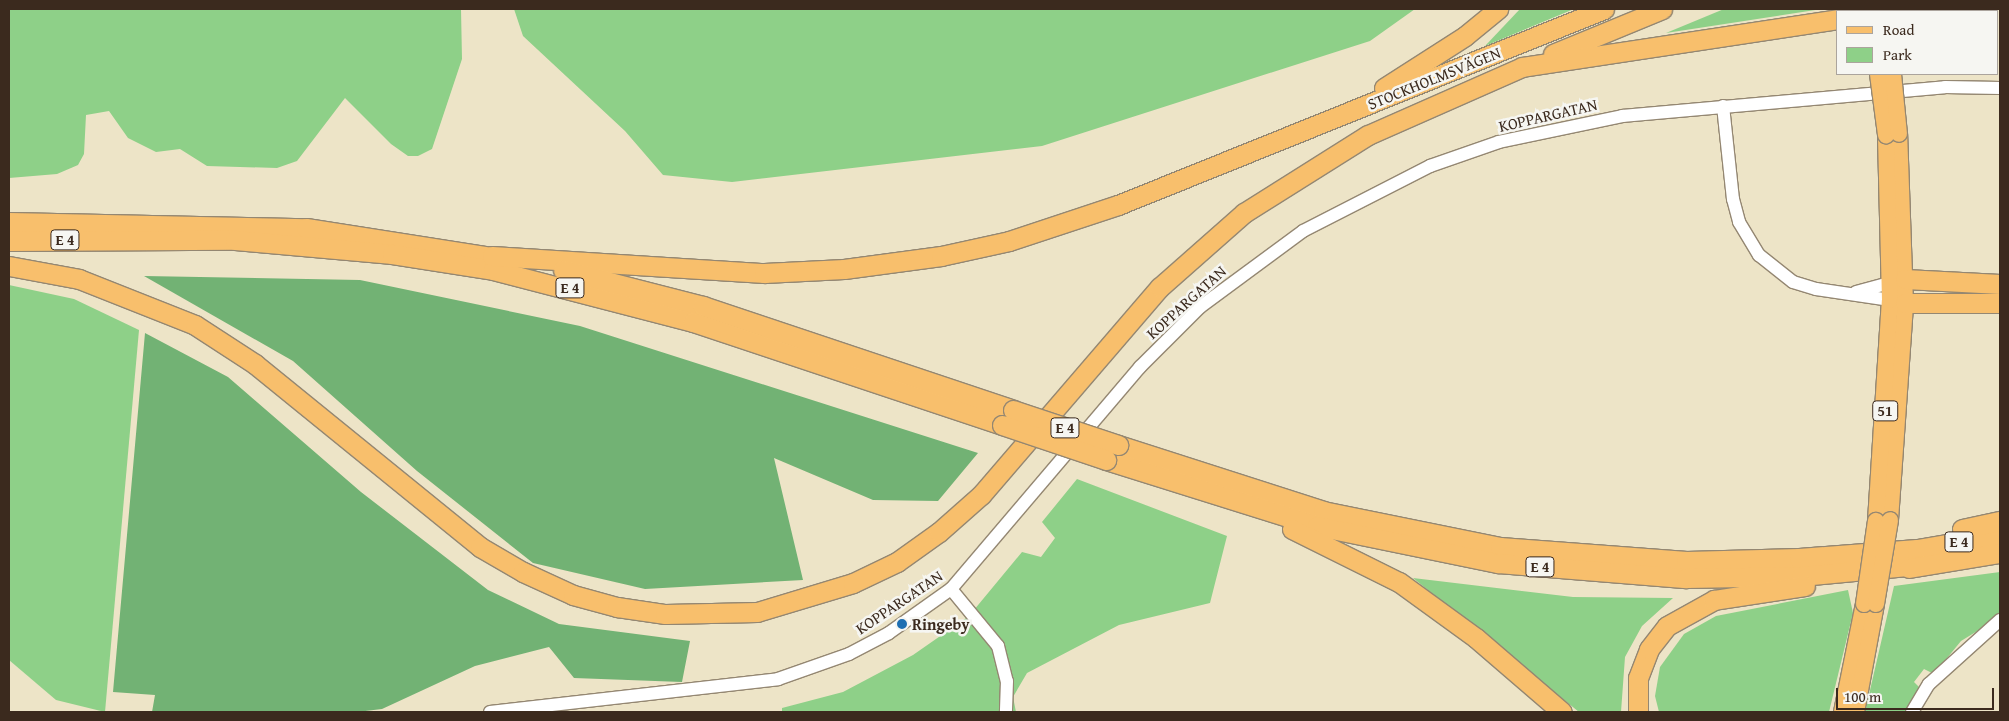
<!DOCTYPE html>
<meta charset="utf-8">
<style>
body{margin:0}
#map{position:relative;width:2009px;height:721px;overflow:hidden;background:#ede4c7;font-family:"Gentium Book Plus",serif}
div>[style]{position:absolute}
.green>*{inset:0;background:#8ed088}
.forest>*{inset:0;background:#72b274}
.roads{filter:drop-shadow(1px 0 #948772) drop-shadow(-1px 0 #948772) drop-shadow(0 1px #948772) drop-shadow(0 -1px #948772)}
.minor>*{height:12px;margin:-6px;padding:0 6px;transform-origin:6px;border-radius:6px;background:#fff}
.major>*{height:16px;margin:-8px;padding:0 8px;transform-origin:8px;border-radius:8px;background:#f8bf6c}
.highway>*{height:19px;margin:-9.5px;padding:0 9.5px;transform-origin:9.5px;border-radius:9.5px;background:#f8bf6c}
.bridges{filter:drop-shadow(1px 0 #948772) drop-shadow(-1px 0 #948772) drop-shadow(0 1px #948772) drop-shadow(0 -1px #948772)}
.major-bridge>*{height:16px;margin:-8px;padding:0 8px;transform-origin:8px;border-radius:8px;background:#f8bf6c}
.highway-bridge>*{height:19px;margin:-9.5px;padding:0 9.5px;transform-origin:9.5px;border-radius:9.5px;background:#f8bf6c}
.dots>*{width:14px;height:14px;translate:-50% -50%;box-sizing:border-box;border:2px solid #f6f6f2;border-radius:50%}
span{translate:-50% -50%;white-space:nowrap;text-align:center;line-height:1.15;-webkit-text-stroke:5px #f6f6f2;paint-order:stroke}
.shield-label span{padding:1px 4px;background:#f6f6f2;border:1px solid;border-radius:4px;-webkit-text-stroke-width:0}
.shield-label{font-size:15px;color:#3b2a1e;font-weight:700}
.street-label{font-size:16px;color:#3b2a1e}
.poi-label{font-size:16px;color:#3b2a1e;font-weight:700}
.left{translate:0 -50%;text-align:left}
.frame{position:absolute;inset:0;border:10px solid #3b2a1e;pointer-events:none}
.legend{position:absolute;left:1836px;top:10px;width:162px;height:65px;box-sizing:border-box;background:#f6f6f2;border:1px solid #aba49d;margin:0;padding:6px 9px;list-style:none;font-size:15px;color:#3b2a1e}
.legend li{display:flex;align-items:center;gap:10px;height:25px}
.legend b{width:25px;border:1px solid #aba49d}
.scale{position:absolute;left:1836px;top:688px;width:158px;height:22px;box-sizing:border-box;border:2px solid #3b2a1e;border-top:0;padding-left:6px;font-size:15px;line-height:18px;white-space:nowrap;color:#3b2a1e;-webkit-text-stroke:4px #f6f6f2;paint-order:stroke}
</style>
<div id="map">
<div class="green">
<div style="clip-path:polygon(9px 9px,461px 9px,462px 59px,432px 149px,418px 156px,408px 156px,391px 144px,345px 98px,297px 161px,277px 168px,207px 166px,180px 149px,156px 152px,128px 138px,109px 111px,86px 115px,84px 154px,78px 165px,57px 174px,9px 178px)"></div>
<div style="clip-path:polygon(514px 9px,1415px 9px,1370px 41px,1042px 146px,732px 182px,663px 175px,625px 131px,523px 36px)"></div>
<div style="clip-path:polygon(1520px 9px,1574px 9px,1485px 46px)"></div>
<div style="clip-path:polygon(1724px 9px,1822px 9px,1666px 33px)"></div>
<div style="clip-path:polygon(9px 285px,74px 299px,139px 330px,105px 712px,56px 700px,9px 660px)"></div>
<div style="clip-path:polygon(1077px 479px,1227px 536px,1210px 603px,1119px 625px,1027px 673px,1013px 697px,1016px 712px,782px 712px,782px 708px,843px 692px,913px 655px,969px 616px,1022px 552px,1041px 557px,1055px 538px,1042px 522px)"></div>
<div style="clip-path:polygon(2000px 572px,2000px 617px,1961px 641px,1934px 674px,1924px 669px,1914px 682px,1922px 690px,1907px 712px,1865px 712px,1894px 586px)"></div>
<div style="clip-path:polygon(1413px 578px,1573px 597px,1673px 598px,1642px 626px,1625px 657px,1621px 712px,1579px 712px)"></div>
<div style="clip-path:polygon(1848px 590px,1853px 613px,1829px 712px,1659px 712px,1655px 696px,1660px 667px,1684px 634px,1716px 616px)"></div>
</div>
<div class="forest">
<div style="clip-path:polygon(144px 276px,360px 280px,580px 326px,978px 453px,938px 501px,873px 500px,774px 458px,803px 580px,645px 589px,533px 563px,417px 471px,293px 361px)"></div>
<div style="clip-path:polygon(145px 333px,228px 377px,361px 492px,488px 590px,559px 624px,690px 641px,682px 682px,574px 678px,549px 647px,475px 666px,382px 709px,357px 712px,152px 712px,155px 695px,113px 692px)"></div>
</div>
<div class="roads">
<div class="minor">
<div style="left:1723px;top:106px;width:94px;rotate:83.9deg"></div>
<div style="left:1733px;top:199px;width:24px;rotate:75deg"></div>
<div style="left:1739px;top:222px;width:39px;rotate:59deg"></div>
<div style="left:1759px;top:255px;width:43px;rotate:38.5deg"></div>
<div style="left:1793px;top:282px;width:24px;rotate:17deg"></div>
<div style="left:1816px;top:289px;width:82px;rotate:8.4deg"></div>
<div style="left:1856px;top:292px;width:42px;rotate:-15deg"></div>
<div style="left:951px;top:589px;width:74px;rotate:50.5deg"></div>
<div style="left:998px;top:646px;width:36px;rotate:76deg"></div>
<div style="left:1007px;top:681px;width:31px;rotate:92deg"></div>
<div style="left:490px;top:712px;width:290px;rotate:-6.5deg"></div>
<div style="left:778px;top:679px;width:75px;rotate:-19.4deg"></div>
<div style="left:849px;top:654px;width:45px;rotate:-27.7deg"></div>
<div style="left:889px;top:633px;width:76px;rotate:-35.4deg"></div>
<div style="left:951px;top:589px;width:292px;rotate:-49.6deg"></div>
<div style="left:1140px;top:367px;width:85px;rotate:-45deg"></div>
<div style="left:1200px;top:307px;width:128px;rotate:-36.4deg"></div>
<div style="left:1303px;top:231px;width:143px;rotate:-27.1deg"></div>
<div style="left:1430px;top:166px;width:73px;rotate:-19.2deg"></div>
<div style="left:1499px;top:142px;width:126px;rotate:-11.9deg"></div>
<div style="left:1622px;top:116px;width:324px;rotate:-5.1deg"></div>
<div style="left:1945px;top:87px;width:55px;rotate:1deg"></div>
<div style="left:1912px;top:712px;width:33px;rotate:-59deg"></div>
<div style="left:1929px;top:684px;width:96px;rotate:-42deg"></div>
</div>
<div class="major">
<div style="left:1870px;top:9px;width:2px;rotate:90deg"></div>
<div style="left:1890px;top:520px;width:218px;rotate:-86deg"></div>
<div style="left:1905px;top:303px;width:169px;rotate:-92deg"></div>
<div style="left:1876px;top:521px;width:221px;rotate:-86.4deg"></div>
<div style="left:1890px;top:300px;width:165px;rotate:-91.4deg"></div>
<div style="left:1842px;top:712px;width:110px;rotate:-78.5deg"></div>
<div style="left:1856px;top:712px;width:110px;rotate:-79.5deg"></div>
</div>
<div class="highway">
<div style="left:1889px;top:11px;width:9px;rotate:-13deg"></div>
<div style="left:1553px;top:54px;width:118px;rotate:-22.4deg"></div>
<div style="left:1384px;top:88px;width:96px;rotate:-32.7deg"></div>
<div style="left:1465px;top:36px;width:43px;rotate:-39.3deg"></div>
<div style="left:9px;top:222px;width:297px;rotate:1.2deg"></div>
<div style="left:306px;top:228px;width:200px;rotate:8.9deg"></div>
<div style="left:9px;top:241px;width:226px;rotate:-0.3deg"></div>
<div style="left:235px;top:240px;width:158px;rotate:5.1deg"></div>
<div style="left:392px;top:254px;width:102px;rotate:9deg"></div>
<div style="left:493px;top:270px;width:207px;rotate:14.6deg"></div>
<div style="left:693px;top:322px;width:326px;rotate:18.4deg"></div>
<div style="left:492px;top:256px;width:273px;rotate:3.6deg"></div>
<div style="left:764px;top:273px;width:80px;rotate:-2.9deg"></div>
<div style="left:844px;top:269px;width:98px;rotate:-7.6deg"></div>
<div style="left:941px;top:256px;width:70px;rotate:-12.4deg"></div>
<div style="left:1009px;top:241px;width:115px;rotate:-18.3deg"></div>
<div style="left:1118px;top:205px;width:524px;rotate:-21.96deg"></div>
<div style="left:9px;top:266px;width:71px;rotate:10.5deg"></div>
<div style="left:79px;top:279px;width:125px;rotate:21.6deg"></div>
<div style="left:195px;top:325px;width:72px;rotate:33deg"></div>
<div style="left:255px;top:364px;width:290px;rotate:39.1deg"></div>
<div style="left:480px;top:547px;width:50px;rotate:30.2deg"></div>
<div style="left:523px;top:572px;width:55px;rotate:24.7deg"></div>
<div style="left:573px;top:595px;width:46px;rotate:15.3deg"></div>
<div style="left:617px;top:607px;width:49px;rotate:8.3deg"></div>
<div style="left:665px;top:614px;width:92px;rotate:-1.2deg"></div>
<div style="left:757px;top:612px;width:100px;rotate:-16.8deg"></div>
<div style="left:853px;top:583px;width:49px;rotate:-25.5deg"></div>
<div style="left:897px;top:562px;width:52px;rotate:-35.5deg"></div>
<div style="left:939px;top:532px;width:56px;rotate:-41.4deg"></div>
<div style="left:981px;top:495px;width:274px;rotate:-49.3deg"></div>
<div style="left:1160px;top:287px;width:112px;rotate:-41.4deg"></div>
<div style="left:1244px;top:213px;width:146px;rotate:-32.2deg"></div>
<div style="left:1368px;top:135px;width:168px;rotate:-23.8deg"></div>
<div style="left:1522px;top:67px;width:320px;rotate:-8.6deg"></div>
<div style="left:563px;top:270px;width:145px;rotate:14.4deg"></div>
<div style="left:703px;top:306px;width:327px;rotate:18.5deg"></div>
<div style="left:1905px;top:279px;width:95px;rotate:3deg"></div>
<div style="left:1905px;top:303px;width:95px"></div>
<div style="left:1118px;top:445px;width:215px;rotate:17.8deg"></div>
<div style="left:1323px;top:511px;width:181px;rotate:11.5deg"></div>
<div style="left:1500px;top:547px;width:187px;rotate:4.3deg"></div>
<div style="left:1686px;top:561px;width:113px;rotate:-1.5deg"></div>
<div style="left:1799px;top:558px;width:118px;rotate:-4.4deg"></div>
<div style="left:1917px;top:549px;width:84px;rotate:-9.6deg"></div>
<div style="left:1106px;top:460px;width:221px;rotate:17.4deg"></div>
<div style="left:1317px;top:526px;width:185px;rotate:11.6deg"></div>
<div style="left:1498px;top:563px;width:189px;rotate:4.6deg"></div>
<div style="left:1686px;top:578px;width:115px;rotate:-1deg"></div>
<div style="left:1801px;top:576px;width:120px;rotate:-5.3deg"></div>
<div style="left:1292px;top:529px;width:119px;rotate:26.4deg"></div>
<div style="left:1399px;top:582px;width:95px;rotate:36deg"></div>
<div style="left:1476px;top:638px;width:113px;rotate:40.7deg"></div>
<div style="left:1962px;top:529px;width:39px;rotate:-12deg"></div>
<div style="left:1909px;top:568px;width:92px;rotate:-9.4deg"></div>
<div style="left:1638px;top:712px;width:34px;rotate:-90deg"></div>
<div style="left:1638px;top:678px;width:31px;rotate:-69deg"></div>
<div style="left:1649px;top:649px;width:29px;rotate:-52deg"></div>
<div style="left:1667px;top:626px;width:54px;rotate:-29deg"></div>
<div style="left:1714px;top:600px;width:92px;rotate:-8.7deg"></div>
</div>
</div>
<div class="bridges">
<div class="major-bridge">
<div style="left:1878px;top:74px;width:62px;rotate:82.5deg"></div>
<div style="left:1893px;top:74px;width:60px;rotate:84.3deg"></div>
<div style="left:1864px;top:604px;width:84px;rotate:-81.8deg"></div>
<div style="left:1876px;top:604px;width:85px;rotate:-80.5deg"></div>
</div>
<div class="highway-bridge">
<div style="left:1013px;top:410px;width:111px;rotate:18.4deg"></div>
<div style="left:1002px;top:425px;width:110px;rotate:18.6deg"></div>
</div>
</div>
<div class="dots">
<div style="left:902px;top:624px;background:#1f6fb2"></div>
</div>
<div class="shield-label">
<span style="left:65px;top:240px">E 4</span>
<span style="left:570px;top:288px">E 4</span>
<span style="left:1885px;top:411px">51</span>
<span style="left:1065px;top:428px">E 4</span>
<span style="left:1959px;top:542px">E 4</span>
<span style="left:1540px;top:567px">E 4</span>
</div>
<div class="street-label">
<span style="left:1434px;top:78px;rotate:-22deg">STOCKHOLMSVÄGEN</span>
<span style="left:1548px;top:115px;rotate:-13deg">KOPPARGATAN</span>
<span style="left:1186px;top:302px;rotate:-42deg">KOPPARGATAN</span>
<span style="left:899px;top:602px;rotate:-34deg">KOPPARGATAN</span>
</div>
<div class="poi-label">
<span class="left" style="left:912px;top:624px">Ringeby</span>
</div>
<div class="frame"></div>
<ul class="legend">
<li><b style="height:6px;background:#f8bf6c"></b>Road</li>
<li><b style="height:14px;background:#8ed088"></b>Park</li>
</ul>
<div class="scale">100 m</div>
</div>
